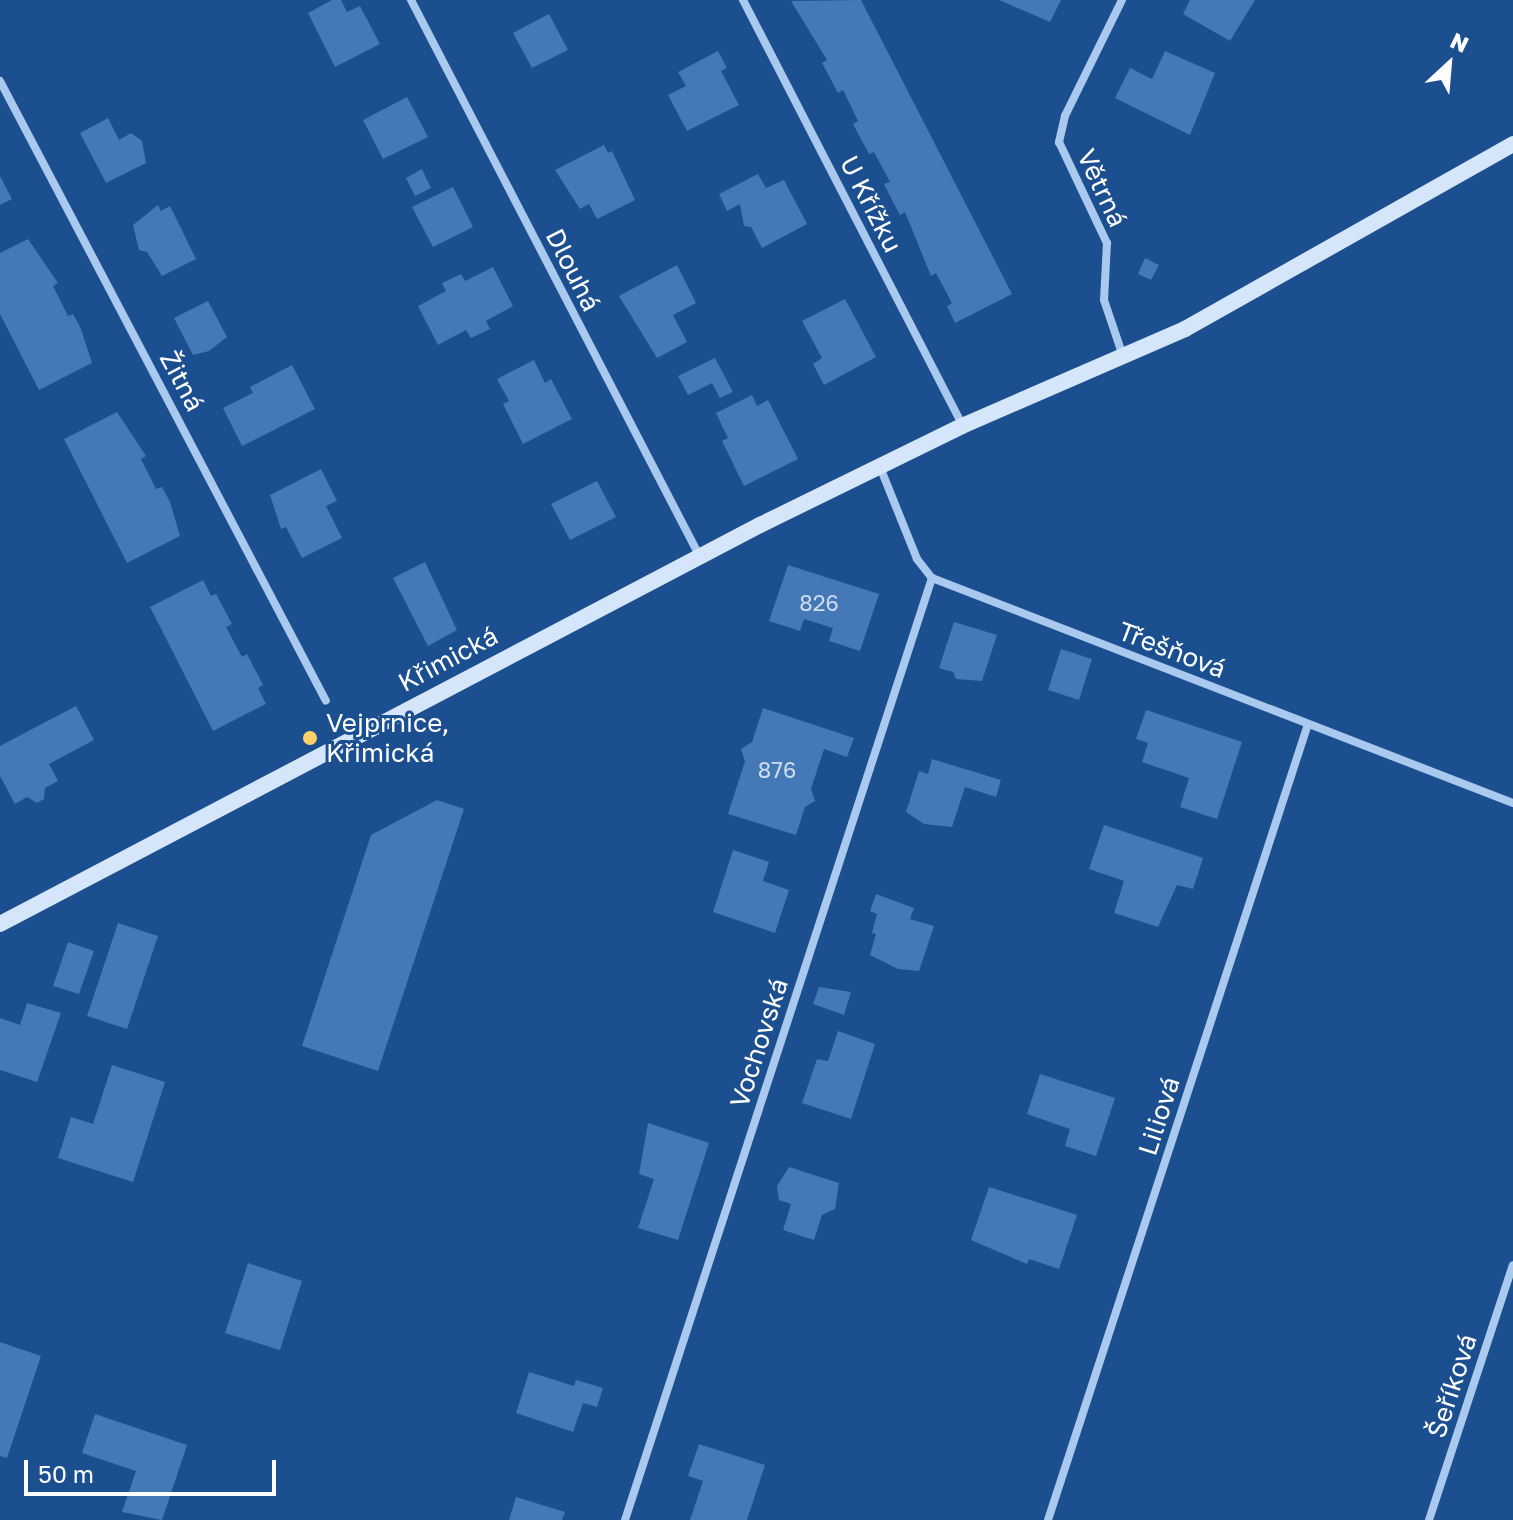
<!DOCTYPE html>
<meta charset="utf-8">
<style>
body{margin:0}
#map{position:relative;width:1513px;height:1520px;overflow:hidden;background:#1b4f8f;font-family:"Golos Text",sans-serif}
div>[style]{position:absolute}
.building>*{inset:0;background:#4478b7}
.street>*{height:8px;margin:-4px;padding:0 4px;transform-origin:4px;border-radius:4px;background:#a9c9ee}
.secondary>*{height:16px;margin:-8px;padding:0 8px;transform-origin:8px;border-radius:8px;background:#d6e6fa}
.dots>*{width:22px;height:22px;translate:-50% -50%;box-sizing:border-box;border:4px solid #1b4f8f;border-radius:50%}
span{translate:-50% -50%;white-space:nowrap;text-align:center;line-height:1.15;-webkit-text-stroke:6px #1b4f8f;paint-order:stroke}
.number-label{font-size:22px;color:#d0dded}
.number-label span{-webkit-text-stroke-width:0}
.street-label{font-size:26px;color:#fff}
.poi-label{font-size:26px;color:#fff}
.left{translate:0 -50%;text-align:left}
.north{position:absolute;left:1409px;top:24px;width:80px;height:80px;-webkit-text-stroke:6px #1b4f8f;paint-order:stroke;rotate:26deg;font-size:22px;font-weight:700;line-height:32px;text-align:center;color:#fff}
.north::after{content:'';display:block;margin:auto;width:28px;height:36px;background:#fff;clip-path:polygon(50% 0,100% 100%,50% 72%,0 100%)}
.scale{position:absolute;left:24px;top:1460px;width:252px;height:36px;box-sizing:border-box;border:4px solid #fff;border-top:0;padding-left:10px;font-size:24px;line-height:28px;white-space:nowrap;color:#fff;-webkit-text-stroke:6px #1b4f8f;paint-order:stroke}
</style>
<div id="map">
<div class="building">
<div style="clip-path:polygon(332px 0,341px 0,347px 12px,360px 6px,380px 44px,335px 67px,308px 13px)"></div>
<div style="clip-path:polygon(861px 0,1012px 294px,955px 323px,947px 306px,952px 303px,936px 273px,931px 276px,905px 212px,900px 215px,892px 200px,884px 184px,890px 182px,874px 152px,869px 154px,853px 124px,858px 121px,843px 90px,838px 93px,822px 63px,827px 60px,791px 1px)"></div>
<div style="clip-path:polygon(999px 0,1061px 0,1050px 22px)"></div>
<div style="clip-path:polygon(1190px 0,1255px 0,1230px 41px,1183px 14px)"></div>
<div style="clip-path:polygon(549px 14px,568px 50px,532px 68px,513px 33px)"></div>
<div style="clip-path:polygon(718px 51px,727px 68px,721px 71px,739px 105px,687px 131px,668px 95px,686px 86px,678px 72px)"></div>
<div style="clip-path:polygon(1165px 51px,1215px 73px,1190px 135px,1115px 98px,1130px 68px,1152px 79px)"></div>
<div style="clip-path:polygon(407px 97px,428px 137px,383px 159px,363px 120px)"></div>
<div style="clip-path:polygon(108px 118px,119px 140px,131px 133px,142px 141px,146px 163px,106px 183px,80px 133px)"></div>
<div style="clip-path:polygon(604px 145px,608px 153px,612px 151px,635px 200px,597px 219px,589px 204px,580px 209px,555px 170px)"></div>
<div style="clip-path:polygon(422px 169px,431px 188px,415px 196px,406px 178px)"></div>
<div style="clip-path:polygon(758px 174px,766px 188px,784px 180px,807px 224px,762px 248px,751px 227px,744px 226px,740px 204px,727px 211px,719px 194px)"></div>
<div style="clip-path:polygon(0 176px,12px 199px,0 205px)"></div>
<div style="clip-path:polygon(453px 187px,473px 227px,433px 247px,412px 207px)"></div>
<div style="clip-path:polygon(158px 205px,161px 211px,170px 206px,196px 259px,162px 276px,147px 252px,139px 250px,133px 225px)"></div>
<div style="clip-path:polygon(28px 239px,58px 283px,53px 286px,68px 316px,73px 314px,81px 329px,92px 363px,39px 390px,0 314px,0 253px)"></div>
<div style="clip-path:polygon(1145px 258px,1159px 265px,1151px 280px,1138px 274px)"></div>
<div style="clip-path:polygon(677px 265px,696px 303px,673px 315px,687px 342px,657px 358px,619px 296px)"></div>
<div style="clip-path:polygon(493px 267px,513px 306px,486px 321px,490px 329px,471px 338px,466px 330px,438px 345px,418px 306px,446px 291px,442px 283px,461px 274px,465px 281px)"></div>
<div style="clip-path:polygon(845px 299px,876px 357px,824px 385px,813px 364px,822px 358px,802px 321px)"></div>
<div style="clip-path:polygon(208px 301px,227px 337px,209px 351px,193px 355px,174px 318px)"></div>
<div style="clip-path:polygon(715px 358px,733px 392px,720px 398px,712px 383px,688px 395px,678px 376px)"></div>
<div style="clip-path:polygon(534px 360px,545px 383px,551px 379px,572px 419px,523px 444px,503px 404px,509px 401px,497px 379px)"></div>
<div style="clip-path:polygon(292px 365px,315px 409px,242px 446px,223px 408px,253px 393px,250px 387px)"></div>
<div style="clip-path:polygon(752px 395px,757px 406px,768px 400px,798px 459px,744px 486px,722px 441px,728px 438px,716px 413px)"></div>
<div style="clip-path:polygon(117px 412px,146px 456px,141px 459px,156px 489px,162px 487px,170px 502px,180px 536px,127px 563px,64px 439px)"></div>
<div style="clip-path:polygon(321px 469px,337px 501px,326px 506px,342px 538px,302px 558px,286px 527px,281px 529px,270px 495px)"></div>
<div style="clip-path:polygon(597px 481px,616px 517px,570px 540px,551px 504px)"></div>
<div style="clip-path:polygon(425px 562px,457px 630px,428px 646px,393px 578px)"></div>
<div style="clip-path:polygon(788px 565px,879px 594px,860px 651px,829px 641px,833px 628px,804px 619px,800px 631px,769px 621px)"></div>
<div style="clip-path:polygon(203px 580px,211px 596px,216px 594px,232px 624px,226px 627px,242px 657px,247px 654px,263px 685px,258px 688px,266px 704px,213px 731px,150px 607px)"></div>
<div style="clip-path:polygon(954px 622px,997px 635px,982px 681px,956px 679px,953px 672px,939px 668px)"></div>
<div style="clip-path:polygon(1061px 649px,1092px 659px,1079px 700px,1048px 690px)"></div>
<div style="clip-path:polygon(76px 706px,94px 740px,49px 764px,58px 781px,45px 788px,44px 799px,37px 803px,27px 797px,15px 804px,0 776px,0 746px)"></div>
<div style="clip-path:polygon(763px 708px,854px 738px,847px 757px,824px 749px,811px 789px,815px 801px,805px 807px,796px 835px,728px 814px,745px 761px,741px 749px,752px 742px)"></div>
<div style="clip-path:polygon(1146px 710px,1242px 742px,1217px 819px,1180px 807px,1189px 778px,1142px 762px,1148px 743px,1136px 739px)"></div>
<div style="clip-path:polygon(932px 759px,1001px 780px,996px 797px,965px 787px,952px 827px,924px 824px,906px 812px,919px 771px,928px 774px)"></div>
<div style="clip-path:polygon(437px 800px,464px 809px,378px 1071px,302px 1046px,371px 835px)"></div>
<div style="clip-path:polygon(1104px 825px,1203px 858px,1193px 889px,1177px 885px,1158px 927px,1114px 913px,1124px 881px,1089px 869px)"></div>
<div style="clip-path:polygon(733px 850px,769px 862px,763px 881px,789px 890px,775px 933px,713px 912px)"></div>
<div style="clip-path:polygon(876px 894px,914px 908px,910px 919px,934px 926px,919px 971px,898px 969px,870px 955px,876px 934px,872px 933px,877px 914px,870px 911px)"></div>
<div style="clip-path:polygon(118px 923px,158px 936px,127px 1029px,87px 1016px)"></div>
<div style="clip-path:polygon(68px 942px,94px 951px,79px 994px,53px 986px)"></div>
<div style="clip-path:polygon(819px 987px,851px 992px,844px 1015px,813px 1004px)"></div>
<div style="clip-path:polygon(27px 1003px,61px 1013px,37px 1082px,0 1070px,0 1018px,20px 1025px)"></div>
<div style="clip-path:polygon(838px 1031px,875px 1044px,851px 1119px,802px 1103px,817px 1059px,828px 1061px)"></div>
<div style="clip-path:polygon(112px 1065px,165px 1082px,133px 1182px,58px 1158px,71px 1117px,93px 1124px)"></div>
<div style="clip-path:polygon(1040px 1074px,1115px 1098px,1096px 1156px,1065px 1146px,1070px 1129px,1027px 1114px)"></div>
<div style="clip-path:polygon(648px 1123px,709px 1143px,678px 1240px,638px 1228px,654px 1179px,639px 1174px)"></div>
<div style="clip-path:polygon(789px 1167px,839px 1183px,835px 1209px,822px 1215px,814px 1240px,783px 1230px,791px 1204px,779px 1200px,777px 1186px)"></div>
<div style="clip-path:polygon(989px 1187px,1077px 1215px,1059px 1269px,1029px 1259px,1027px 1264px,971px 1240px)"></div>
<div style="clip-path:polygon(248px 1263px,302px 1281px,280px 1350px,225px 1333px)"></div>
<div style="clip-path:polygon(0 1342px,41px 1356px,7px 1458px,0 1456px)"></div>
<div style="clip-path:polygon(529px 1372px,574px 1386px,576px 1380px,603px 1388px,597px 1407px,583px 1403px,573px 1432px,516px 1413px)"></div>
<div style="clip-path:polygon(95px 1414px,187px 1445px,162px 1520px,122px 1512px,136px 1471px,82px 1453px)"></div>
<div style="clip-path:polygon(699px 1444px,765px 1465px,747px 1520px,690px 1520px,703px 1481px,688px 1476px)"></div>
<div style="clip-path:polygon(516px 1497px,565px 1512px,562px 1520px,509px 1520px)"></div>
</div>
<div class="street">
<div style="left:411px;top:0;width:628px;rotate:62.58deg"></div>
<div style="left:743px;top:0;width:478px;rotate:62.7deg"></div>
<div style="left:1122px;top:0;width:129px;rotate:116.2deg"></div>
<div style="left:1065px;top:116px;width:27px;rotate:103deg"></div>
<div style="left:1059px;top:142px;width:112px;rotate:64.6deg"></div>
<div style="left:1107px;top:243px;width:57px;rotate:93deg"></div>
<div style="left:1104px;top:300px;width:59px;rotate:71.3deg"></div>
<div style="left:0;top:81px;width:700px;rotate:62.26deg"></div>
<div style="left:880px;top:467px;width:99px;rotate:68.1deg"></div>
<div style="left:917px;top:559px;width:24px;rotate:52deg"></div>
<div style="left:932px;top:578px;width:623px;rotate:21.17deg"></div>
<div style="left:625px;top:1520px;width:991px;rotate:-71.95deg"></div>
<div style="left:1048px;top:1520px;width:837px;rotate:-71.91deg"></div>
<div style="left:1429px;top:1520px;width:268px;rotate:-71.8deg"></div>
</div>
<div class="secondary">
<div style="left:0;top:924px;width:858px;rotate:-27.7deg"></div>
<div style="left:760px;top:525px;width:225px;rotate:-26.1deg"></div>
<div style="left:962px;top:426px;width:243px;rotate:-23.5deg"></div>
<div style="left:1185px;top:329px;width:377px;rotate:-29.4deg"></div>
</div>
<div class="dots">
<div style="left:310px;top:738px;background:#ffd166"></div>
</div>
<div class="number-label">
<span style="left:819px;top:603px">826</span>
<span style="left:777px;top:770px">876</span>
</div>
<div class="street-label">
<span style="left:1102px;top:188px;rotate:65deg">Větrná</span>
<span style="left:871px;top:204px;rotate:63deg">U Křížku</span>
<span style="left:573px;top:270px;rotate:63deg">Dlouhá</span>
<span style="left:182px;top:381px;rotate:62deg">Žitná</span>
<span style="left:1172px;top:650px;rotate:21deg">Třešňová</span>
<span style="left:448px;top:659px;rotate:-28deg">Křimická</span>
<span style="left:759px;top:1043px;rotate:-72deg">Vochovská</span>
<span style="left:1159px;top:1116px;rotate:-72deg">Liliová</span>
<span style="left:1452px;top:1386px;rotate:-72deg">Šeříková</span>
</div>
<div class="poi-label">
<span class="left" style="left:326px;top:738px">Vejprnice,<br>Křimická</span>
</div>
<div class="north">N</div>
<div class="scale">50 m</div>
</div>
